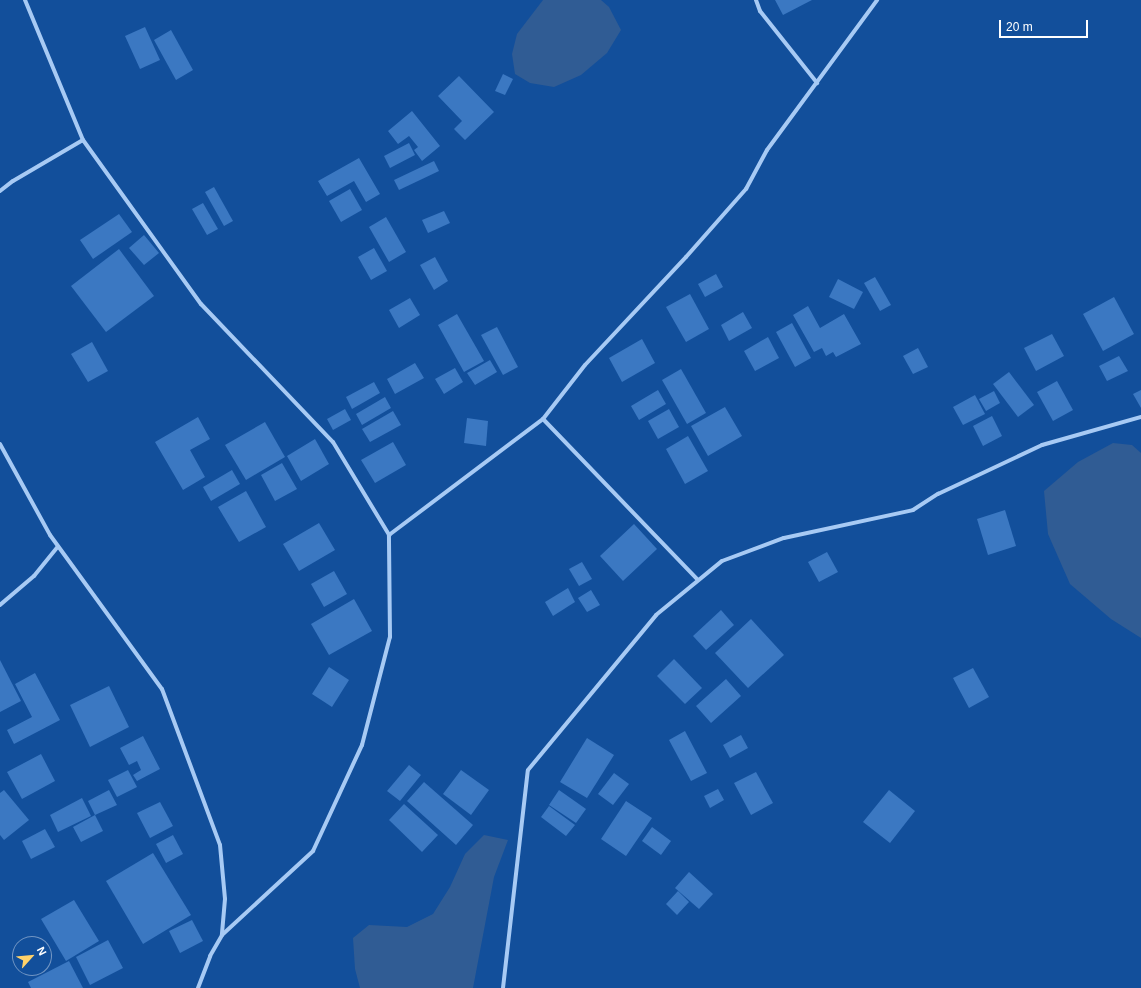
<!DOCTYPE html>
<style>
body{margin:0}
#map{position:relative;width:1141px;height:988px;overflow:hidden;background:#124f9b;font-family:Helvetica,sans-serif}
div>[style]{position:absolute}
.water>*{inset:0;background:#305c94}
.building>*{inset:0;background:#3b78c2}
.minor>*{height:4px;margin:-2px;padding:0 2px;transform-origin:2px;border-radius:2px;background:#a7caf4}
span{translate:-50% -50%;white-space:nowrap;text-align:center;line-height:1.15;-webkit-text-stroke:3px #124f9b;paint-order:stroke}
.north{position:absolute;left:12px;top:936px;width:40px;height:40px;box-sizing:border-box;background:#124f9b;border:1px solid #7195c3;border-radius:50%;rotate:63deg;font-size:11px;font-weight:700;line-height:16px;text-align:center;color:#fff}
.north::after{content:'';display:block;margin:auto;width:14px;height:18px;background:#ffd26a;clip-path:polygon(50% 0,100% 100%,50% 72%,0 100%)}
.scale{position:absolute;left:999px;top:20px;width:89px;height:18px;box-sizing:border-box;border:2px solid #fff;border-top:0;padding-left:5px;font-size:12px;line-height:14px;white-space:nowrap;color:#fff;-webkit-text-stroke:3px #124f9b;paint-order:stroke}
</style>
<div id="map">
<div class="water">
<div style="clip-path:polygon(543px 0,601px 0,609px 7px,621px 30px,607px 53px,581px 75px,554px 87px,530px 83px,515px 74px,512px 54px,517px 34px)"></div>
<div style="clip-path:polygon(1113px 443px,1132px 445px,1141px 453px,1141px 638px,1111px 619px,1070px 584px,1048px 534px,1044px 491px,1078px 462px)"></div>
<div style="clip-path:polygon(484px 835px,508px 840px,494px 877px,473px 988px,360px 988px,355px 969px,353px 938px,369px 925px,407px 927px,433px 914px,450px 887px,465px 854px)"></div>
</div>
<div class="building">
<div style="clip-path:polygon(775px 0,812px 0,783px 15px)"></div>
<div style="clip-path:polygon(145px 27px,160px 60px,140px 69px,125px 36px)"></div>
<div style="clip-path:polygon(171px 30px,193px 70px,176px 80px,154px 40px)"></div>
<div style="clip-path:polygon(503px 74px,513px 79px,505px 95px,495px 91px)"></div>
<div style="clip-path:polygon(459px 76px,494px 112px,465px 140px,454px 129px,462px 121px,438px 96px)"></div>
<div style="clip-path:polygon(412px 111px,440px 146px,422px 161px,414px 150px,418px 147px,409px 136px,398px 144px,388px 131px)"></div>
<div style="clip-path:polygon(409px 143px,415px 155px,390px 168px,384px 156px)"></div>
<div style="clip-path:polygon(359px 158px,380px 194px,366px 202px,354px 181px,327px 196px,318px 181px)"></div>
<div style="clip-path:polygon(434px 161px,439px 171px,399px 190px,394px 180px)"></div>
<div style="clip-path:polygon(214px 187px,233px 221px,224px 226px,205px 192px)"></div>
<div style="clip-path:polygon(350px 189px,362px 210px,341px 222px,329px 201px)"></div>
<div style="clip-path:polygon(203px 203px,218px 229px,207px 235px,192px 209px)"></div>
<div style="clip-path:polygon(444px 211px,450px 223px,428px 233px,422px 220px)"></div>
<div style="clip-path:polygon(119px 214px,132px 232px,93px 259px,80px 240px)"></div>
<div style="clip-path:polygon(386px 217px,406px 252px,389px 262px,369px 227px)"></div>
<div style="clip-path:polygon(144px 235px,159px 253px,144px 265px,129px 248px)"></div>
<div style="clip-path:polygon(374px 248px,387px 271px,371px 280px,358px 257px)"></div>
<div style="clip-path:polygon(119px 249px,154px 296px,106px 332px,71px 286px)"></div>
<div style="clip-path:polygon(435px 257px,448px 281px,434px 290px,420px 265px)"></div>
<div style="clip-path:polygon(716px 274px,723px 287px,705px 297px,698px 284px)"></div>
<div style="clip-path:polygon(875px 277px,891px 305px,880px 311px,864px 283px)"></div>
<div style="clip-path:polygon(838px 279px,863px 292px,854px 309px,829px 297px)"></div>
<div style="clip-path:polygon(690px 294px,709px 329px,686px 342px,666px 307px)"></div>
<div style="clip-path:polygon(1114px 297px,1134px 334px,1103px 351px,1083px 314px)"></div>
<div style="clip-path:polygon(410px 298px,420px 315px,399px 328px,389px 310px)"></div>
<div style="clip-path:polygon(808px 306px,820px 328px,844px 314px,861px 344px,836px 357px,833px 352px,826px 356px,822px 348px,814px 352px,793px 315px)"></div>
<div style="clip-path:polygon(743px 312px,752px 328px,729px 341px,721px 325px)"></div>
<div style="clip-path:polygon(457px 314px,484px 361px,464px 372px,438px 325px)"></div>
<div style="clip-path:polygon(792px 323px,811px 358px,795px 367px,776px 332px)"></div>
<div style="clip-path:polygon(497px 327px,518px 367px,503px 375px,481px 335px)"></div>
<div style="clip-path:polygon(1052px 334px,1064px 356px,1036px 371px,1024px 348px)"></div>
<div style="clip-path:polygon(768px 337px,779px 358px,755px 371px,744px 351px)"></div>
<div style="clip-path:polygon(642px 339px,655px 363px,622px 382px,609px 358px)"></div>
<div style="clip-path:polygon(92px 342px,108px 371px,88px 382px,71px 354px)"></div>
<div style="clip-path:polygon(918px 348px,928px 367px,913px 374px,903px 356px)"></div>
<div style="clip-path:polygon(1119px 356px,1128px 371px,1107px 381px,1099px 366px)"></div>
<div style="clip-path:polygon(490px 360px,497px 372px,475px 385px,467px 373px)"></div>
<div style="clip-path:polygon(415px 363px,424px 378px,395px 394px,387px 379px)"></div>
<div style="clip-path:polygon(455px 368px,463px 382px,444px 394px,435px 379px)"></div>
<div style="clip-path:polygon(681px 369px,706px 413px,687px 424px,662px 380px)"></div>
<div style="clip-path:polygon(1009px 372px,1034px 405px,1018px 417px,993px 384px)"></div>
<div style="clip-path:polygon(1057px 381px,1073px 410px,1053px 421px,1037px 392px)"></div>
<div style="clip-path:polygon(374px 382px,380px 393px,352px 409px,346px 397px)"></div>
<div style="clip-path:polygon(658px 390px,666px 404px,639px 420px,631px 406px)"></div>
<div style="clip-path:polygon(1141px 390px,1141px 408px,1133px 394px)"></div>
<div style="clip-path:polygon(994px 391px,1000px 403px,986px 411px,979px 399px)"></div>
<div style="clip-path:polygon(975px 395px,985px 414px,963px 425px,953px 407px)"></div>
<div style="clip-path:polygon(385px 397px,391px 408px,362px 425px,356px 414px)"></div>
<div style="clip-path:polygon(725px 407px,742px 436px,708px 456px,691px 426px)"></div>
<div style="clip-path:polygon(345px 409px,351px 420px,333px 430px,327px 419px)"></div>
<div style="clip-path:polygon(669px 409px,679px 427px,658px 439px,648px 421px)"></div>
<div style="clip-path:polygon(393px 411px,401px 425px,370px 442px,362px 429px)"></div>
<div style="clip-path:polygon(992px 416px,1002px 436px,983px 446px,973px 426px)"></div>
<div style="clip-path:polygon(198px 417px,210px 439px,190px 450px,205px 477px,183px 490px,155px 442px)"></div>
<div style="clip-path:polygon(467px 418px,488px 421px,486px 446px,464px 443px)"></div>
<div style="clip-path:polygon(265px 422px,285px 457px,246px 480px,225px 445px)"></div>
<div style="clip-path:polygon(688px 436px,708px 471px,685px 484px,666px 449px)"></div>
<div style="clip-path:polygon(315px 439px,329px 464px,301px 481px,287px 456px)"></div>
<div style="clip-path:polygon(393px 442px,406px 465px,375px 483px,361px 460px)"></div>
<div style="clip-path:polygon(282px 463px,297px 489px,275px 501px,261px 475px)"></div>
<div style="clip-path:polygon(232px 470px,240px 484px,211px 501px,203px 487px)"></div>
<div style="clip-path:polygon(246px 491px,266px 527px,239px 542px,218px 507px)"></div>
<div style="clip-path:polygon(1005px 510px,1016px 546px,988px 555px,977px 519px)"></div>
<div style="clip-path:polygon(319px 523px,335px 550px,299px 571px,283px 544px)"></div>
<div style="clip-path:polygon(634px 524px,657px 549px,623px 581px,600px 556px)"></div>
<div style="clip-path:polygon(827px 552px,838px 572px,819px 582px,808px 562px)"></div>
<div style="clip-path:polygon(582px 562px,592px 579px,579px 586px,569px 569px)"></div>
<div style="clip-path:polygon(334px 571px,347px 594px,324px 607px,311px 584px)"></div>
<div style="clip-path:polygon(568px 588px,575px 602px,553px 616px,545px 602px)"></div>
<div style="clip-path:polygon(591px 590px,600px 605px,587px 612px,578px 598px)"></div>
<div style="clip-path:polygon(354px 599px,372px 631px,329px 655px,311px 624px)"></div>
<div style="clip-path:polygon(721px 610px,734px 625px,706px 650px,693px 636px)"></div>
<div style="clip-path:polygon(751px 619px,784px 655px,748px 688px,715px 653px)"></div>
<div style="clip-path:polygon(674px 659px,702px 688px,685px 704px,657px 676px)"></div>
<div style="clip-path:polygon(0 660px,21px 701px,0 712px)"></div>
<div style="clip-path:polygon(329px 667px,349px 680px,332px 707px,312px 694px)"></div>
<div style="clip-path:polygon(973px 668px,989px 697px,969px 708px,953px 678px)"></div>
<div style="clip-path:polygon(35px 673px,60px 720px,14px 744px,7px 730px,32px 717px,15px 684px)"></div>
<div style="clip-path:polygon(726px 679px,741px 696px,711px 723px,696px 706px)"></div>
<div style="clip-path:polygon(109px 686px,129px 727px,90px 747px,70px 705px)"></div>
<div style="clip-path:polygon(685px 731px,707px 773px,691px 781px,669px 740px)"></div>
<div style="clip-path:polygon(741px 735px,748px 748px,730px 758px,723px 745px)"></div>
<div style="clip-path:polygon(143px 736px,160px 769px,137px 781px,133px 775px,141px 770px,137px 761px,129px 765px,120px 748px)"></div>
<div style="clip-path:polygon(587px 738px,614px 755px,587px 798px,560px 782px)"></div>
<div style="clip-path:polygon(41px 754px,55px 781px,22px 799px,7px 772px)"></div>
<div style="clip-path:polygon(409px 765px,421px 775px,400px 801px,387px 791px)"></div>
<div style="clip-path:polygon(128px 770px,137px 787px,117px 797px,108px 780px)"></div>
<div style="clip-path:polygon(461px 770px,489px 790px,471px 815px,443px 794px)"></div>
<div style="clip-path:polygon(756px 772px,773px 803px,751px 815px,734px 783px)"></div>
<div style="clip-path:polygon(614px 773px,629px 784px,613px 805px,598px 794px)"></div>
<div style="clip-path:polygon(424px 782px,473px 825px,456px 845px,407px 801px)"></div>
<div style="clip-path:polygon(718px 789px,724px 800px,710px 808px,704px 796px)"></div>
<div style="clip-path:polygon(4px 790px,29px 820px,4px 840px,0 835px,0 793px)"></div>
<div style="clip-path:polygon(109px 790px,117px 805px,95px 815px,88px 801px)"></div>
<div style="clip-path:polygon(559px 790px,586px 809px,576px 823px,549px 805px)"></div>
<div style="clip-path:polygon(889px 790px,915px 811px,890px 843px,863px 822px)"></div>
<div style="clip-path:polygon(82px 798px,91px 816px,58px 832px,50px 815px)"></div>
<div style="clip-path:polygon(626px 801px,652px 818px,626px 856px,601px 839px)"></div>
<div style="clip-path:polygon(160px 802px,173px 826px,150px 838px,137px 813px)"></div>
<div style="clip-path:polygon(404px 804px,438px 835px,422px 852px,389px 820px)"></div>
<div style="clip-path:polygon(549px 806px,575px 825px,566px 836px,541px 817px)"></div>
<div style="clip-path:polygon(95px 815px,103px 831px,81px 842px,73px 827px)"></div>
<div style="clip-path:polygon(652px 827px,671px 841px,661px 855px,642px 841px)"></div>
<div style="clip-path:polygon(45px 829px,55px 847px,31px 859px,22px 841px)"></div>
<div style="clip-path:polygon(173px 835px,183px 854px,166px 863px,156px 844px)"></div>
<div style="clip-path:polygon(153px 853px,191px 915px,143px 944px,106px 881px)"></div>
<div style="clip-path:polygon(689px 872px,713px 894px,699px 909px,675px 888px)"></div>
<div style="clip-path:polygon(678px 891px,689px 902px,677px 915px,666px 904px)"></div>
<div style="clip-path:polygon(74px 900px,99px 941px,66px 961px,41px 919px)"></div>
<div style="clip-path:polygon(192px 920px,203px 941px,180px 953px,169px 931px)"></div>
<div style="clip-path:polygon(108px 940px,123px 968px,90px 985px,76px 957px)"></div>
<div style="clip-path:polygon(69px 961px,83px 988px,31px 988px,28px 982px)"></div>
</div>
<div class="minor">
<div style="left:25px;top:0;width:152px;rotate:67.5deg"></div>
<div style="left:83px;top:140px;width:202px;rotate:54.3deg"></div>
<div style="left:201px;top:304px;width:191px;rotate:46.3deg"></div>
<div style="left:333px;top:442px;width:109px;rotate:58.9deg"></div>
<div style="left:389px;top:535px;width:193px;rotate:-37deg"></div>
<div style="left:543px;top:419px;width:223px;rotate:46.1deg"></div>
<div style="left:756px;top:0;width:12px;rotate:70deg"></div>
<div style="left:760px;top:11px;width:92px;rotate:51.6deg"></div>
<div style="left:0;top:191px;width:16px;rotate:-38deg"></div>
<div style="left:13px;top:181px;width:81px;rotate:-30.4deg"></div>
<div style="left:543px;top:419px;width:68px;rotate:-52.1deg"></div>
<div style="left:585px;top:365px;width:148px;rotate:-46.9deg"></div>
<div style="left:686px;top:257px;width:91px;rotate:-48.6deg"></div>
<div style="left:746px;top:189px;width:44px;rotate:-61.7deg"></div>
<div style="left:767px;top:150px;width:186px;rotate:-53.7deg"></div>
<div style="left:0;top:444px;width:104px;rotate:61.2deg"></div>
<div style="left:50px;top:535px;width:190px;rotate:54deg"></div>
<div style="left:162px;top:689px;width:166px;rotate:69.6deg"></div>
<div style="left:220px;top:845px;width:54px;rotate:84.7deg"></div>
<div style="left:225px;top:899px;width:36px;rotate:95deg"></div>
<div style="left:0;top:605px;width:45px;rotate:-40.5deg"></div>
<div style="left:34px;top:576px;width:38px;rotate:-51deg"></div>
<div style="left:198px;top:988px;width:34px;rotate:-69deg"></div>
<div style="left:210px;top:956px;width:24px;rotate:-60deg"></div>
<div style="left:222px;top:935px;width:124px;rotate:-42.7deg"></div>
<div style="left:313px;top:851px;width:117px;rotate:-65.2deg"></div>
<div style="left:362px;top:745px;width:112px;rotate:-75.5deg"></div>
<div style="left:390px;top:637px;width:102px;rotate:-90.6deg"></div>
<div style="left:503px;top:988px;width:219px;rotate:-83.5deg"></div>
<div style="left:528px;top:770px;width:201px;rotate:-50.4deg"></div>
<div style="left:656px;top:615px;width:85px;rotate:-39.3deg"></div>
<div style="left:722px;top:561px;width:66px;rotate:-20.4deg"></div>
<div style="left:784px;top:538px;width:132px;rotate:-12.2deg"></div>
<div style="left:913px;top:510px;width:30px;rotate:-33deg"></div>
<div style="left:938px;top:494px;width:115px;rotate:-25.2deg"></div>
<div style="left:1042px;top:445px;width:103px;rotate:-15.8deg"></div>
</div>
<div class="north">N</div>
<div class="scale">20 m</div>
</div>
